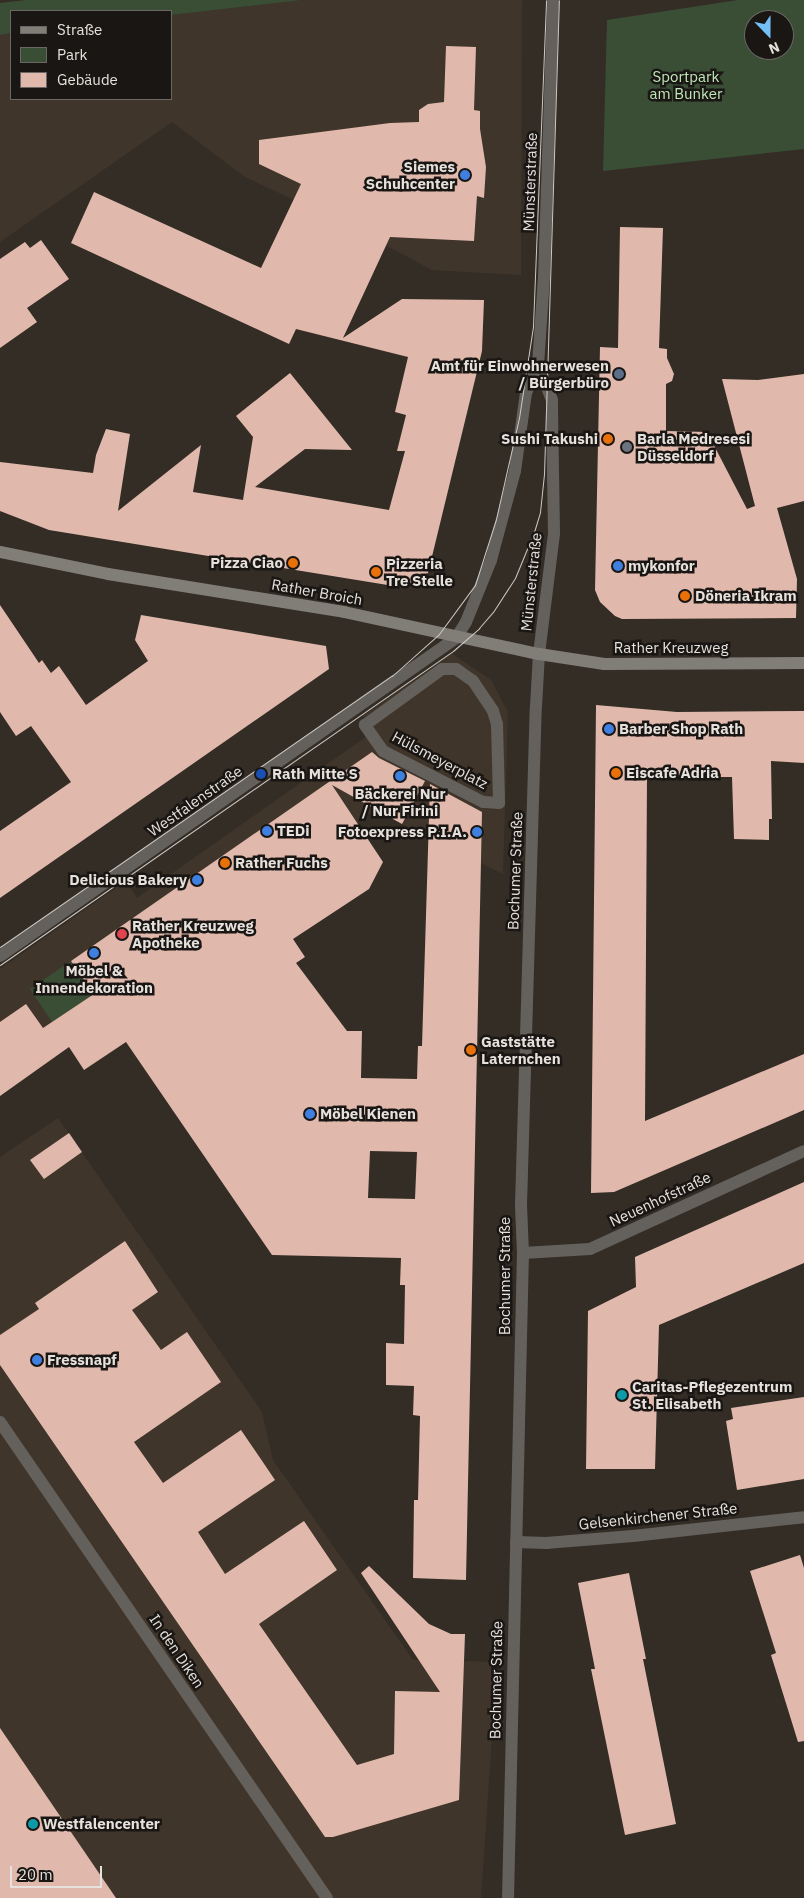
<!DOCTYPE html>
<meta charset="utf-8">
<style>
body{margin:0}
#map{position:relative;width:804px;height:1898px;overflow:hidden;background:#342d26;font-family:"IBM Plex Sans",sans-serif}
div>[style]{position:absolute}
.built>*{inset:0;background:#40352a}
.green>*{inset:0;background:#3a4e36}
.building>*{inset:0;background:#e1b9ac}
.pedestrian>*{height:12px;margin:-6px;padding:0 6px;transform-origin:6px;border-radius:6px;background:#64615d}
.minor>*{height:12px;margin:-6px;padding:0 6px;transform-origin:6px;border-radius:6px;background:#64615d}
.tertiary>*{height:12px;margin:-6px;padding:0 6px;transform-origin:6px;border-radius:6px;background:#64615d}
.secondary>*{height:12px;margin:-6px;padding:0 6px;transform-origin:6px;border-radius:6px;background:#817d77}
.tram>*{height:1px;margin:-0.5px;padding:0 0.5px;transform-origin:0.5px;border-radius:0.5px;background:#cec9c4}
.dots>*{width:14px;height:14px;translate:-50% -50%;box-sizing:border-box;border:2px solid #191613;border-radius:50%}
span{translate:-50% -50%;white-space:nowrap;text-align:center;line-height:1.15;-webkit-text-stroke:5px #191613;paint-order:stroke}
.park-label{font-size:15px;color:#bfe8b6}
.poi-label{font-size:15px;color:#e6e1dd;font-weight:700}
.right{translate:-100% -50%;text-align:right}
.left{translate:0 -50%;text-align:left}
.street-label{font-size:15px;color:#e6e1dd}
.legend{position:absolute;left:10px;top:10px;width:162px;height:90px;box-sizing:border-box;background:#191613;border:1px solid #6b6764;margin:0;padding:6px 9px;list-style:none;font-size:15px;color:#e6e1dd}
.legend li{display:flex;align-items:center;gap:10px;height:25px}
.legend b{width:25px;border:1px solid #6b6764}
.north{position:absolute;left:744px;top:10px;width:50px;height:50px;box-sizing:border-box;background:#191613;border:1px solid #6b6764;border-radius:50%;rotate:158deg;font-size:14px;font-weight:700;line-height:20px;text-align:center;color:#e6e1dd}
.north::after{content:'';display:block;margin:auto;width:18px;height:22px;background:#74c0f6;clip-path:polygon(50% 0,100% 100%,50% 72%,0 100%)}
.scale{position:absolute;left:10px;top:1866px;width:92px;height:22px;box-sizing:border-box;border:2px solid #e6e1dd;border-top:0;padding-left:6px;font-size:15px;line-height:18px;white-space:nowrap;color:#e6e1dd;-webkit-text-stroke:4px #191613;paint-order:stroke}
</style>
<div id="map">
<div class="built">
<div style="clip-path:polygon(302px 0,522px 0,521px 275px,432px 270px,344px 223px,245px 177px,172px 122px,0 242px,0 35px,11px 33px,11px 99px,171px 99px,171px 15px)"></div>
<div style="clip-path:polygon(451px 653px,491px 680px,508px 712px,503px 874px,374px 810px,0 1085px,0 969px,126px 881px,137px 898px,373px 732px,363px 716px)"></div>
<div style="clip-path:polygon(58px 1118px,262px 1412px,273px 1460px,413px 1660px,497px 1662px,481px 1898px,0 1898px,0 1157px)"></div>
</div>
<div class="green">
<div style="clip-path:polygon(26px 0,302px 0,171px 15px,171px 11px,11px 11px,11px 33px,0 35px,0 3px)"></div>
<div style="clip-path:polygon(evenodd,738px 0,804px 0,804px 149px,603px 171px,607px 20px,738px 0,754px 20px,784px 20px,784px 50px,754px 50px,754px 20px)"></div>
<div style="clip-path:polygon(71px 961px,94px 994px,52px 1022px,30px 989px)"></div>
</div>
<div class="building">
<div style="clip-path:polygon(446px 46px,476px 47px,474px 110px,480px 111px,480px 129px,486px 167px,484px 198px,477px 196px,474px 241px,390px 237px,343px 338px,402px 299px,484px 300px,482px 351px,428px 573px,406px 588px,49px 530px,0 511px,0 462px,93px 473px,96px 455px,106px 429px,130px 434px,118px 511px,201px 445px,193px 492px,243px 500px,253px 437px,236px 416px,290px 373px,352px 450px,305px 449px,255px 487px,389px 510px,405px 451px,397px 451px,406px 415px,395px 412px,408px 357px,296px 329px,289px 344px,71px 243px,94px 192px,261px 268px,301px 184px,259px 164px,259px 140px,390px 123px,419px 122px,419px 110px,428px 104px,444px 102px)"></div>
<div style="clip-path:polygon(620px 227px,663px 228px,659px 348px,667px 349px,667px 358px,674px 374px,672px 381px,666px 384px,666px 431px,707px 432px,747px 509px,755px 506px,722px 379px,758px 380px,804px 374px,804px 501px,777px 508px,797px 579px,796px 618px,622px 619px,615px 616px,600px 602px,595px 590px,600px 347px,618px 348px)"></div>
<div style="clip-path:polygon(41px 240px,69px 279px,27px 308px,37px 322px,0 348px,0 259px,25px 242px,30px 248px)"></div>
<div style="clip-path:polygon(0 605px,39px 663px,42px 660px,51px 673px,59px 666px,86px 705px,148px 661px,135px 640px,141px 615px,326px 646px,329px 669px,0 898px,0 831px,71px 782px,31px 726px,16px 736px,0 712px)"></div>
<div style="clip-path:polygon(596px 705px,677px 712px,804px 711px,804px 763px,771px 761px,772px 819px,769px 819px,769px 840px,734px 839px,732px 777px,647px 777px,645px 1121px,804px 1054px,804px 1110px,614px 1192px,591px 1193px)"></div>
<div style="clip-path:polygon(evenodd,372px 752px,379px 758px,425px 781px,402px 824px,332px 785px,383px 862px,369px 889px,293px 939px,305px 957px,296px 963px,347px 1031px,362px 1031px,361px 1078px,417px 1079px,418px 1046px,422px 1046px,430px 784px,482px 812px,466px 1580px,413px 1578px,414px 1500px,418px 1500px,420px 1416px,413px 1415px,414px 1386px,386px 1385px,386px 1343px,404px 1344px,405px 1285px,400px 1285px,401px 1258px,272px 1255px,126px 1042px,84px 1070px,69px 1047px,0 1096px,0 1022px,26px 1004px,43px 1028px,94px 994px,71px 961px,372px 752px,370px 1151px,417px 1152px,415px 1199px,368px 1198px,370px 1151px)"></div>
<div style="clip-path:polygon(69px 1133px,82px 1152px,44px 1179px,30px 1160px)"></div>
<div style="clip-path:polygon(804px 1182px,804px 1263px,659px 1325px,655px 1469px,586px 1469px,588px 1311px,636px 1287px,635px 1257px)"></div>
<div style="clip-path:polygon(125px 1241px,158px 1292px,132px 1310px,161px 1350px,187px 1332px,221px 1382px,134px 1442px,163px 1483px,241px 1430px,275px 1480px,198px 1532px,225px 1574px,304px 1521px,337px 1570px,259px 1624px,357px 1765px,394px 1754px,395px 1691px,440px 1692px,361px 1573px,369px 1566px,429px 1624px,451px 1634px,465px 1634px,459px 1800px,333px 1837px,325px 1837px,0 1365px,0 1335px,39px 1309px,35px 1303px)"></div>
<div style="clip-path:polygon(804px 1397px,804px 1479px,737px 1490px,726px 1421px,733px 1419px,731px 1408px)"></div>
<div style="clip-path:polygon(800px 1555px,804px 1568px,804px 1741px,798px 1742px,771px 1655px,776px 1653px,750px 1571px)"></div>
<div style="clip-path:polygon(629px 1573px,646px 1659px,643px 1659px,676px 1824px,625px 1835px,591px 1669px,595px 1669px,578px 1583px)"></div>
<div style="clip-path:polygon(0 1728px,116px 1898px,0 1898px)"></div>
</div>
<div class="pedestrian">
<div style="left:442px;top:669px;width:14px"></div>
<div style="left:456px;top:669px;width:21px;rotate:35deg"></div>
<div style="left:473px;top:681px;width:36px;rotate:56deg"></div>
<div style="left:493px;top:711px;width:14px;rotate:73deg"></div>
<div style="left:497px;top:724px;width:79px;rotate:88.5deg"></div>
<div style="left:499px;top:803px;width:16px;rotate:-176deg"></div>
<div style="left:483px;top:802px;width:112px;rotate:-153deg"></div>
<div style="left:383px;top:751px;width:32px;rotate:-125deg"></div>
<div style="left:365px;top:725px;width:95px;rotate:-36deg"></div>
</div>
<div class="minor">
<div style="left:0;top:956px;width:556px;rotate:-34.89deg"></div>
<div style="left:523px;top:1253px;width:67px;rotate:-3.4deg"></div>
<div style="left:590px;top:1249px;width:235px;rotate:-24.6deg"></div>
<div style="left:0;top:1422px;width:577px;rotate:55.51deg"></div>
<div style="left:516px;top:1542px;width:30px;rotate:2deg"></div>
<div style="left:546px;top:1543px;width:87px;rotate:-4.6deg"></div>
<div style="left:633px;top:1536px;width:172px;rotate:-6.3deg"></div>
</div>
<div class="tertiary">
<div style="left:456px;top:638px;width:19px;rotate:-58deg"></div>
<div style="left:466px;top:622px;width:67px;rotate:-68deg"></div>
<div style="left:491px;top:560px;width:92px;rotate:-74.9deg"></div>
<div style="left:515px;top:471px;width:79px;rotate:-82deg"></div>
<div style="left:526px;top:393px;width:30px;rotate:-67deg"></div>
<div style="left:538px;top:365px;width:87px;rotate:-86.1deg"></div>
<div style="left:544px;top:278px;width:278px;rotate:-88.1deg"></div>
<div style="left:508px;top:1898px;width:645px;rotate:-88.67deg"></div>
<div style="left:523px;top:1253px;width:48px;rotate:-92.4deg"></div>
<div style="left:521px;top:1205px;width:498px;rotate:-88.3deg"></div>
<div style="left:536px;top:707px;width:53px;rotate:-86.8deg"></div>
<div style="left:539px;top:654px;width:121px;rotate:-82.9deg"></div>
<div style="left:554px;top:534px;width:134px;rotate:-90.9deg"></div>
<div style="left:552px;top:400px;width:38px;rotate:-112deg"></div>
</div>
<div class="secondary">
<div style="left:0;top:552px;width:110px;rotate:11.5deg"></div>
<div style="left:108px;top:574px;width:239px;rotate:9.1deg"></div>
<div style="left:344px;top:612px;width:199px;rotate:12.2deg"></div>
<div style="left:539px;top:654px;width:66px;rotate:8.7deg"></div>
<div style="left:604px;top:664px;width:200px;rotate:-0.3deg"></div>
</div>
<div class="tram">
<div style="left:0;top:947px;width:477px;rotate:-34.7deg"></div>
<div style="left:392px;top:676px;width:63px;rotate:-41.8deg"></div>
<div style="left:439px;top:634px;width:61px;rotate:-53.7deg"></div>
<div style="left:475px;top:585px;width:69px;rotate:-72.3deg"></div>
<div style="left:496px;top:519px;width:104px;rotate:-77.2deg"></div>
<div style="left:519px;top:418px;width:93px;rotate:-81.3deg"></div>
<div style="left:533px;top:326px;width:326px;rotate:-87.7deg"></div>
<div style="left:0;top:965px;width:551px;rotate:-34.73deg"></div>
<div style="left:453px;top:651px;width:35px;rotate:-41deg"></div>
<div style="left:479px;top:628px;width:21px;rotate:-49deg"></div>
<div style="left:493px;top:612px;width:40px;rotate:-57.1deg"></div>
<div style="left:515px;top:578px;width:50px;rotate:-67.6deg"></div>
<div style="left:534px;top:532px;width:21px;rotate:-73deg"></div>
<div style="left:540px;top:512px;width:38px;rotate:-84deg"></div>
<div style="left:544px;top:474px;width:474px;rotate:-88.2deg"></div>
</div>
<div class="dots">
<div style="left:465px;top:175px;background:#3f7fe0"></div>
<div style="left:619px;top:374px;background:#5c6f8a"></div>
<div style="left:608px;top:439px;background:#e8710a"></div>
<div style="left:627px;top:447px;background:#6b7280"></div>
<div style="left:293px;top:563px;background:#e8710a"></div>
<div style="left:618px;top:566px;background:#3f7fe0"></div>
<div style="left:376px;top:572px;background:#e8710a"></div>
<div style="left:685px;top:596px;background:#e8710a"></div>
<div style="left:609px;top:729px;background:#3f7fe0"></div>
<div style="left:616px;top:773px;background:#e8710a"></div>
<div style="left:261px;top:774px;background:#1a4fb4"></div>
<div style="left:400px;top:776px;background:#3f7fe0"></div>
<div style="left:267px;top:831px;background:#3f7fe0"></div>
<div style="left:477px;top:832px;background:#3f7fe0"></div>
<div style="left:225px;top:863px;background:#e8710a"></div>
<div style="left:197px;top:880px;background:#3f7fe0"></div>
<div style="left:122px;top:934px;background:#e0444e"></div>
<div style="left:94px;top:953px;background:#3f7fe0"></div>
<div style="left:471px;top:1050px;background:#e8710a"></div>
<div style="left:310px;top:1114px;background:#3f7fe0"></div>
<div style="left:37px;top:1360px;background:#3f7fe0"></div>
<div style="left:622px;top:1395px;background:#0f9aa8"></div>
<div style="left:33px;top:1824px;background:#0f9aa8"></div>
</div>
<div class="park-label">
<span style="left:686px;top:85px">Sportpark<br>am Bunker</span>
</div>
<div class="poi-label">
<span class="right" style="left:455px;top:175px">Siemes<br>Schuhcenter</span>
<span class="right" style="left:609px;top:374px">Amt für Einwohnerwesen<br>/ Bürgerbüro</span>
<span class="left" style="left:637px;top:447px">Barla Medresesi<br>Düsseldorf</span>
<span class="right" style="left:598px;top:439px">Sushi Takushi</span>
<span class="right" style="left:283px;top:563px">Pizza Ciao</span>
<span class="left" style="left:386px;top:572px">Pizzeria<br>Tre Stelle</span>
<span class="left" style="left:628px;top:566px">mykonfor</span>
<span class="left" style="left:695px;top:596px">Döneria Ikram</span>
<span class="left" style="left:619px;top:729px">Barber Shop Rath</span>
<span class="left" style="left:626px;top:773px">Eiscafe Adria</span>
<span class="left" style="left:272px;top:774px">Rath Mitte S</span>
<span style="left:400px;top:802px">Bäckerei Nur<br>/ Nur Firini</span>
<span class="left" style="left:277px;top:831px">TEDi</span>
<span class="right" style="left:467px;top:832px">Fotoexpress P.I.A.</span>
<span class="left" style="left:235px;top:863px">Rather Fuchs</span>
<span class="right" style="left:187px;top:880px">Delicious Bakery</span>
<span class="left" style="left:132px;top:934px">Rather Kreuzweg<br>Apotheke</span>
<span style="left:94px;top:979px">Möbel &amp;<br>Innendekoration</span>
<span class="left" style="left:481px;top:1050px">Gaststätte<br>Laternchen</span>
<span class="left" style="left:320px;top:1114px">Möbel Kienen</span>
<span class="left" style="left:47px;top:1360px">Fressnapf</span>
<span class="left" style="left:632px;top:1395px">Caritas-Pflegezentrum<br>St. Elisabeth</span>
<span class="left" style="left:43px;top:1824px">Westfalencenter</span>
</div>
<div class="street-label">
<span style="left:530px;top:182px;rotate:-88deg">Münsterstraße</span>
<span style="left:531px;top:582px;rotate:-84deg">Münsterstraße</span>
<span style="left:317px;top:592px;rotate:10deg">Rather Broich</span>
<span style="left:671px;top:648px">Rather Kreuzweg</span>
<span style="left:440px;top:760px;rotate:28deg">Hülsmeyerplatz</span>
<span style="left:195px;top:801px;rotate:-35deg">Westfalenstraße</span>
<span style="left:515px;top:871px;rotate:-88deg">Bochumer Straße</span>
<span style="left:660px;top:1199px;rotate:-25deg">Neuenhofstraße</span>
<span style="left:505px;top:1276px;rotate:-90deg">Bochumer Straße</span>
<span style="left:658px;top:1516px;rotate:-6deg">Gelsenkirchener Straße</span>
<span style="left:177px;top:1651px;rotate:56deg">In den Diken</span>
<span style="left:496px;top:1680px;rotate:-89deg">Bochumer Straße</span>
</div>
<ul class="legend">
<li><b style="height:6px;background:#817d77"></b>Straße</li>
<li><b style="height:14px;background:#3a4e36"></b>Park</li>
<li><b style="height:14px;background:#e1b9ac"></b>Gebäude</li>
</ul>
<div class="north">N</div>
<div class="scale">20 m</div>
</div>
